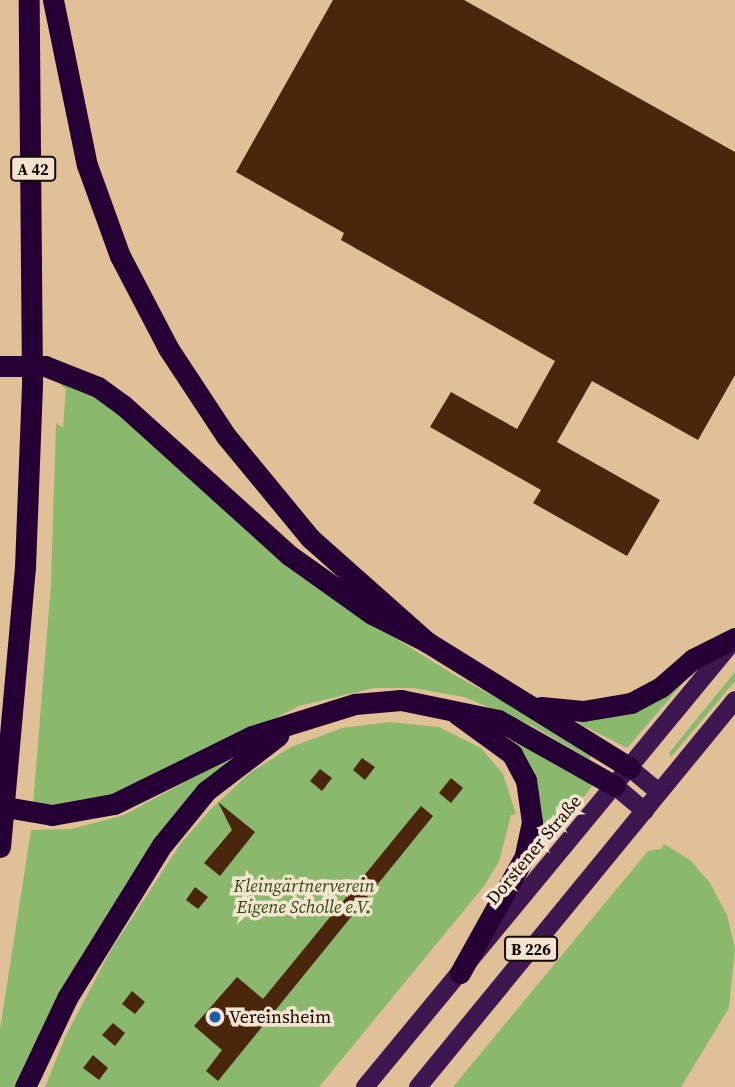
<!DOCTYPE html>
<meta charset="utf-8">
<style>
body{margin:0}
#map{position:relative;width:735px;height:1087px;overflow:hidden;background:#e0c097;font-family:"Source Serif 4",serif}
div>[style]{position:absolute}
.green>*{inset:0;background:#8ab96d}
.building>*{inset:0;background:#4a260c}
.major>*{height:18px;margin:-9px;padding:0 9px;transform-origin:9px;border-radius:9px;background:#3f1750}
.highway>*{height:21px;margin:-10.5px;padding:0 10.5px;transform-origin:10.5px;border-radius:10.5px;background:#260035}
.dots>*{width:19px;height:19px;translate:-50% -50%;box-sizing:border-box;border:4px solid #f4e4cf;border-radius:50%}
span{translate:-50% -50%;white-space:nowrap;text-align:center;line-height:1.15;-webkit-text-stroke:7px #f4e4cf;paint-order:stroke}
.shield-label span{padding:2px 5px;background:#f4e4cf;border:2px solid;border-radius:5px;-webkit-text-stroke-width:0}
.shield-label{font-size:16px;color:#140900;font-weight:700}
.street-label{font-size:18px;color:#140900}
.park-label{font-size:18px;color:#2c4c13;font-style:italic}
.poi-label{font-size:18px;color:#140900}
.left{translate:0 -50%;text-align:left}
</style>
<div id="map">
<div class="green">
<div style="clip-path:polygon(61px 377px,93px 392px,347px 608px,451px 673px,595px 752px,589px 759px,531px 725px,464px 697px,413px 688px,374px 688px,299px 706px,178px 768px,86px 804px,33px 805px,51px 584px,56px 423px,63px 428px,66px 389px,61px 386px)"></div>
<div style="clip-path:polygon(735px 672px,735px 681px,671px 757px,669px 753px)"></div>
<div style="clip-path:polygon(680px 679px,684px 682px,627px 748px,578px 723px)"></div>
<div style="clip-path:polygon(389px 722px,439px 727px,481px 748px,503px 774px,516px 814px,511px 815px,499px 862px,484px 886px,319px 1087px,45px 1087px,66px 1035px,111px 950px,181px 843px,210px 810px,251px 772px,291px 747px,342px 728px)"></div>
<div style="clip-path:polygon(509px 737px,593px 785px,537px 858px,522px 756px)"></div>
<div style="clip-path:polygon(237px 754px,202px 786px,17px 1087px,0 1087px,0 1030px,31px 830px,71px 829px,124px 815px)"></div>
<div style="clip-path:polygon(664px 844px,690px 860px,710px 883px,727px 915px,735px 949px,729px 1008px,681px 1087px,453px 1087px,648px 851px,661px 849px)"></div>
</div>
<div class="building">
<div style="clip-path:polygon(333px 0,464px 0,735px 152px,735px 375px,698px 440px,592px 381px,557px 442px,660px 500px,627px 556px,533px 503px,541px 490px,430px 427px,451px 392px,517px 429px,555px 361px,341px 240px,344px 233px,236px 172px)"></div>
<div style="clip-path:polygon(362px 758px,375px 767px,365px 780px,353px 770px)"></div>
<div style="clip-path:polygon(320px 769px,332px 778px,322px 791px,310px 781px)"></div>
<div style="clip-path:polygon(451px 778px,463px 788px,451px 803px,439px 793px)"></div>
<div style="clip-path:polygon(218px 802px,255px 832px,220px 876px,204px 863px,232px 830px)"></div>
<div style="clip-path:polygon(421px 806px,433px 816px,218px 1081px,206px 1071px,222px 1050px,194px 1026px,237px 977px,263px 999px)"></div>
<div style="clip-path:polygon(195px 887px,208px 897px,198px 909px,186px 900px)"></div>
<div style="clip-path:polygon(132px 991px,145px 1002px,135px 1014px,122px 1004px)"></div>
<div style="clip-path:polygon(113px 1023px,125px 1033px,115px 1046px,102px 1035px)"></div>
<div style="clip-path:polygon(93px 1055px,108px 1068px,99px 1080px,83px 1068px)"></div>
</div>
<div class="major">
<div style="left:630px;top:768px;width:38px;rotate:40deg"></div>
<div style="left:615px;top:786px;width:39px;rotate:40deg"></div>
<div style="left:365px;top:1087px;width:581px;rotate:-50.45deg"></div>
<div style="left:418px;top:1087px;width:500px;rotate:-50.68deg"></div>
</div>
<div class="highway">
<div style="left:53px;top:0;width:168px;rotate:78.4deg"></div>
<div style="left:87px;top:165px;width:97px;rotate:70.1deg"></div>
<div style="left:120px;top:256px;width:104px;rotate:62.4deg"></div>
<div style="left:168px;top:348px;width:105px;rotate:56.6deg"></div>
<div style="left:226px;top:436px;width:132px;rotate:50.5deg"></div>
<div style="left:310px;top:538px;width:157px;rotate:41.6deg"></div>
<div style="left:0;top:366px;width:45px"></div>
<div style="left:45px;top:366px;width:57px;rotate:21.6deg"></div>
<div style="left:98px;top:387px;width:31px;rotate:36deg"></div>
<div style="left:123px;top:405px;width:224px;rotate:42.1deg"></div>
<div style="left:289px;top:555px;width:102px;rotate:35.4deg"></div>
<div style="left:372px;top:614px;width:62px;rotate:27deg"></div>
<div style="left:427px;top:642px;width:239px;rotate:31.8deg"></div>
<div style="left:541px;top:707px;width:42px;rotate:5.4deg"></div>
<div style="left:583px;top:711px;width:49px;rotate:-9.5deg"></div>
<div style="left:631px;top:703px;width:34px;rotate:-28deg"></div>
<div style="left:661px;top:687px;width:43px;rotate:-41.2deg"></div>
<div style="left:693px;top:659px;width:47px;rotate:-26.6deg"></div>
<div style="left:457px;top:714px;width:68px;rotate:36deg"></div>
<div style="left:512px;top:754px;width:30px;rotate:62deg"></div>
<div style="left:526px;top:780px;width:42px;rotate:81.9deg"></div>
<div style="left:532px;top:822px;width:35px;rotate:102deg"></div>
<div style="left:525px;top:856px;width:134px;rotate:119.1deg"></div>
<div style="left:0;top:806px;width:53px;rotate:9.8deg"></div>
<div style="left:52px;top:815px;width:63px;rotate:-10.1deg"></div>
<div style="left:114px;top:804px;width:154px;rotate:-26.2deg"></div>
<div style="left:252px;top:736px;width:108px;rotate:-17.3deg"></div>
<div style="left:355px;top:704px;width:46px;rotate:-5deg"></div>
<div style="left:401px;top:700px;width:99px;rotate:11.7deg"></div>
<div style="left:498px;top:720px;width:134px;rotate:29.4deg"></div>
<div style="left:0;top:847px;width:281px;rotate:-84.9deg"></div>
<div style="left:25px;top:567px;width:186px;rotate:-87.8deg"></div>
<div style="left:32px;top:381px;width:381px;rotate:-90.5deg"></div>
<div style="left:25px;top:1087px;width:98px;rotate:-64.7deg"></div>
<div style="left:67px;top:998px;width:180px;rotate:-58.2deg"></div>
<div style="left:162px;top:845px;width:70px;rotate:-50.8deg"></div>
<div style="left:206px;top:791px;width:91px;rotate:-37.4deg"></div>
</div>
<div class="dots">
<div style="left:215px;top:1017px;background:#135ead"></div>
</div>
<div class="shield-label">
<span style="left:33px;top:169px">A 42</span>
<span style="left:531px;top:949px">B 226</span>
</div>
<div class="street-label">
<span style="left:534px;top:850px;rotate:-50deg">Dorstener Straße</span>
</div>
<div class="park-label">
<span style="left:304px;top:897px">Kleingärtnerverein<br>Eigene Scholle e.V.</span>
</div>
<div class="poi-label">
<span class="left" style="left:229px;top:1017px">Vereinsheim</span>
</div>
</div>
